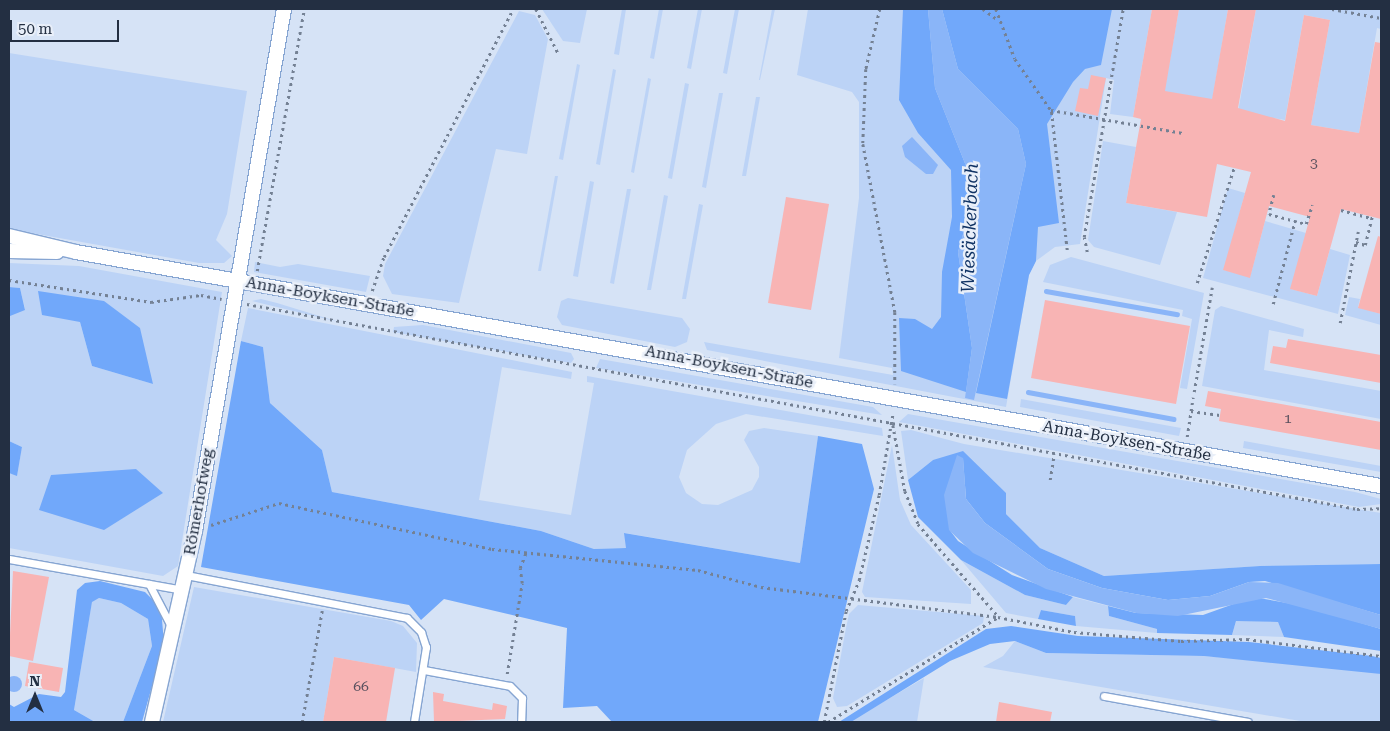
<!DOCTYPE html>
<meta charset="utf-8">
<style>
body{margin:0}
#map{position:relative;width:1390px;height:731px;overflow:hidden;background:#d6e3f6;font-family:"Roboto Serif",serif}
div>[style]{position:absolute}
.green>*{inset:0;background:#bcd3f6}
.forest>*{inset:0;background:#71a8fa}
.water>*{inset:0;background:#8ab5f8}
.round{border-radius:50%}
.stream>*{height:4.5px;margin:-2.25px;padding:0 2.25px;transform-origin:2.25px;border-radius:2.25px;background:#8ab5f8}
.building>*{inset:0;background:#f8b4b4}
.path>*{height:2.5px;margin-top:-1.25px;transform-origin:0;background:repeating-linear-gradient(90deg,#748194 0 2.5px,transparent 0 6.5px)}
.roads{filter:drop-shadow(1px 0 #86a5d2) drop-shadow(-1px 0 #86a5d2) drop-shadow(0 1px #86a5d2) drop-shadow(0 -1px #86a5d2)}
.service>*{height:7px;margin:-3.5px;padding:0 3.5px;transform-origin:3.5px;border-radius:3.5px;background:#fff}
.minor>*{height:14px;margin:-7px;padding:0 7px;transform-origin:7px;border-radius:7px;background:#fff}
span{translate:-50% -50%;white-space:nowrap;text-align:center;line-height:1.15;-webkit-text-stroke:5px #e9eff9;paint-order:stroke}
.number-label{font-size:14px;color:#58505e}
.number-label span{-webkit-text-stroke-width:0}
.street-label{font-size:16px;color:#232f42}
.water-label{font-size:18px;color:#0f3264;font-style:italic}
.frame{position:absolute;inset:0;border:10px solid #232f42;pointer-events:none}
.north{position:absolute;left:10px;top:671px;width:50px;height:50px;-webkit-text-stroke:4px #e9eff9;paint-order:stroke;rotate:0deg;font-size:14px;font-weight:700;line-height:20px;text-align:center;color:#232f42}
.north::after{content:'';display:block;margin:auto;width:18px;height:22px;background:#232f42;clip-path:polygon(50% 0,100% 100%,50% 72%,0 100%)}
.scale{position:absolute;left:10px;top:20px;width:109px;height:22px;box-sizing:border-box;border:2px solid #232f42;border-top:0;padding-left:6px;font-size:15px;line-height:18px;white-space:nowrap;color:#232f42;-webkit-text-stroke:4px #e9eff9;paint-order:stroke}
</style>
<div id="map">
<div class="green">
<div style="clip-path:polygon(542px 9px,587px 9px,580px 43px,563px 41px)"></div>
<div style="clip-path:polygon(622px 9px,626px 9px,619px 55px,614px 54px)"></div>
<div style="clip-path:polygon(659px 9px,663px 9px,654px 59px,650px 58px)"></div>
<div style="clip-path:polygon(698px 9px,702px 9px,691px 69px,687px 68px)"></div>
<div style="clip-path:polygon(735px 9px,739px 9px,727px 74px,723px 73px)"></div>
<div style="clip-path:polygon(772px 9px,775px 9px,760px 80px,759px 80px)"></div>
<div style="clip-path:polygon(808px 9px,1152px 9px,1133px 117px,1110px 114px,1114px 80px,1106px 78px,1080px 244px,1055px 247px,1036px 261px,1029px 275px,1006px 407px,707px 350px,704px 342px,893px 375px,892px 368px,839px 358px,859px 198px,859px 102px,852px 92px,797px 75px)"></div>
<div style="clip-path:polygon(1179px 9px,1228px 9px,1211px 107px,1163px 98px)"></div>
<div style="clip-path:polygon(1256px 9px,1381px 9px,1381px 29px,1377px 28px,1359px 133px,1311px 125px,1330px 20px,1304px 15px,1285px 120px,1238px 112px)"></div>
<div style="clip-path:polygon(519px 11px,535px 15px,548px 39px,527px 154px,496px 149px,459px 303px,392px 294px,383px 276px,385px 264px)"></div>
<div style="clip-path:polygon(9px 53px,247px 91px,227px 214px,216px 240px,232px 256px,224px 263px,199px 263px,9px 229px)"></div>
<div style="clip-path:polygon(577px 64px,580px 65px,563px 160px,559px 159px)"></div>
<div style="clip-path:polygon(613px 69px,616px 70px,600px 165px,596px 164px)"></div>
<div style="clip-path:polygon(648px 78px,651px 79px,634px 173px,631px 172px)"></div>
<div style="clip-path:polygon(685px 83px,689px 84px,672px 179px,668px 178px)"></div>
<div style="clip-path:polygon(719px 93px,723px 93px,706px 188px,702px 187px)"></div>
<div style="clip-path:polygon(756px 97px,760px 97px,746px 176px,742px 176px)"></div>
<div style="clip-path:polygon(1103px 141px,1136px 147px,1126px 203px,1177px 212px,1160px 265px,1094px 247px,1088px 240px)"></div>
<div style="clip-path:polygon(555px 176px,558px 176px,541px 271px,538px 271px)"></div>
<div style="clip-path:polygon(590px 181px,594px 182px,578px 277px,573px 276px)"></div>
<div style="clip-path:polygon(1228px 188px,1245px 193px,1224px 270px,1250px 277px,1265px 221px,1306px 233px,1291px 289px,1317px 296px,1330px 249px,1350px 255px,1338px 314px,1203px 278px)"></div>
<div style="clip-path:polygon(627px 189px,631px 189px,614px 284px,610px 283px)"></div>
<div style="clip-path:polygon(664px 195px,668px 196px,651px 290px,647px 290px)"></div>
<div style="clip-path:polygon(699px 204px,703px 205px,686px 299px,682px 299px)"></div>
<div style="clip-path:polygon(1071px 257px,1204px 293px,1187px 389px,1180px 388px,1192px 319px,1182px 316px,1183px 310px,1043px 282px,1050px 265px)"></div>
<div style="clip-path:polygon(255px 262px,280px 267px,298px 264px,370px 276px,366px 292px,254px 272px)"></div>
<div style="clip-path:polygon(evenodd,9px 263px,79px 266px,222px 292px,178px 566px,163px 576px,9px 548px,9px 473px,17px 475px,22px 447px,9px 441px,9px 315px,25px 309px,20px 288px,9px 287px,9px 263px,80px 322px,153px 384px,92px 366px,80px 322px)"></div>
<div style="clip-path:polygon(1349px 297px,1360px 299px,1358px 307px,1381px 314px,1381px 325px,1345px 315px)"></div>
<div style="clip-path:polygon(568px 298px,682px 318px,690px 329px,687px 342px,675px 347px,562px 325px,557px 317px,561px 301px)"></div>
<div style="clip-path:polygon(261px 299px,277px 303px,339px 322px,252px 301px)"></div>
<div style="clip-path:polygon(1221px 306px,1304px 329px,1303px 337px,1269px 330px,1264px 370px,1381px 391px,1381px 419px,1202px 386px,1215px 310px)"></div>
<div style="clip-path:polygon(248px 308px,572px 372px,571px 379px,502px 367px,479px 500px,571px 515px,594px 383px,587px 382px,587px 376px,882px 428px,883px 436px,746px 414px,716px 424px,687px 450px,679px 477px,686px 493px,702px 504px,718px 505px,752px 490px,759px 477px,759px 467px,744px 440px,749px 431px,764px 428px,818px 436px,800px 563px,625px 533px,627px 548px,594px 549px,541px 531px,332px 492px,322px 450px,270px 403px,263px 347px,241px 341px)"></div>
<div style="clip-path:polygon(423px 325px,571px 353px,574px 359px,571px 363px,552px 360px,393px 332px,394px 327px)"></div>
<div style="clip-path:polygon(600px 359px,873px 407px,882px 415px,596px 368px)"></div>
<div style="clip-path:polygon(1021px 399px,1181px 428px,1179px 436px,1020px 407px)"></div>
<div style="clip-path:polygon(908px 414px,1355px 492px,1381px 499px,1381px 504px,1359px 507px,899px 422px)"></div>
<div style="clip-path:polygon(911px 430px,964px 444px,1381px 513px,1381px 564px,1260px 566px,1104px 576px,1040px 548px,1006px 514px,933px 460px,908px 480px,901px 431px)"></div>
<div style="clip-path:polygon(1244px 441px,1381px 466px,1381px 472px,1243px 448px)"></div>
<div style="clip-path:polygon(892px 445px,900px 500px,911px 525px,971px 590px,971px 604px,865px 597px,862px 592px)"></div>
<div style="clip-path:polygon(961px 560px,1025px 595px,1066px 605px,1073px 597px,1108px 606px,1109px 616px,1157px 629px,1157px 633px,1076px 626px,1075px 616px,1041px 610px,1038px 619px,1006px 613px)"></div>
<div style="clip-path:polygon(194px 587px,391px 621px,403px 626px,417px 643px,416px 672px,334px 657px,323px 722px,163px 722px)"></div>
<div style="clip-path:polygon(99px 598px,121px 603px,148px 619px,152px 646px,123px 722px,95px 722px,74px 710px,92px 601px)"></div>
<div style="clip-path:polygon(858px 605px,984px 616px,983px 623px,847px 706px,837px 707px,833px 698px,846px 628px,849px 614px)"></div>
<div style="clip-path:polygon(1251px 620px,1278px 622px,1284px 637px,1232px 635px,1236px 621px)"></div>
<div style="clip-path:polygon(1015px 641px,1046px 653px,1204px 656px,1364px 669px,1381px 674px,1381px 722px,1306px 722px,983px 667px,1003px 656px)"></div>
<div style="clip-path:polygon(924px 678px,917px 722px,851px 722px,856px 718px)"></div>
</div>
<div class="forest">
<div style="clip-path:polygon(903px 9px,928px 9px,935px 88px,970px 176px,972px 202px,958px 252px,972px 348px,966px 392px,901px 371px,899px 318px,915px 319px,932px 329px,941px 317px,942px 272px,952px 217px,951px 170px,918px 133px,899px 100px)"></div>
<div style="clip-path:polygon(942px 9px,1112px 9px,1101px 65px,1085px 69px,1073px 82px,1047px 124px,1059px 223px,1038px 227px,1036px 261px,1029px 275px,1007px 399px,976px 393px,1026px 164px,1018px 129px,958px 69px)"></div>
<div style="clip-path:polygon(9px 287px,20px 288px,25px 310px,10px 316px)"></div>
<div style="clip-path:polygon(38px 291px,104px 301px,140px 328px,153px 384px,92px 366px,80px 322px,42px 315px)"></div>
<div style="clip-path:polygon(241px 341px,263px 347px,270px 403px,322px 450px,332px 492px,541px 531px,594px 549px,626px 548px,624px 533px,800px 563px,818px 436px,862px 444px,874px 489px,818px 722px,612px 722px,597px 706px,563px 708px,567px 628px,444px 599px,421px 620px,409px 605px,201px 567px)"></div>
<div style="clip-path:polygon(9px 441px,22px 447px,17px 476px,9px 473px)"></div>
<div style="clip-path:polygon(963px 451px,1006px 493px,1006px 514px,1040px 548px,1104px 576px,1260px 566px,1381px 564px,1381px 615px,1265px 581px,1249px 582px,1210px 596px,1168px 600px,1102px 588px,1048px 569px,985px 523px,966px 499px,963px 458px,949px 529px,958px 541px,1012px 575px,1073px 597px,1066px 605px,1025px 595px,961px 560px,918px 517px,908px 480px,933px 460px)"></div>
<div style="clip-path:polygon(136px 469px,163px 493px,104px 530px,39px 510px,51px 475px)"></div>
<div style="clip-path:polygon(100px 581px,145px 592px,161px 608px,164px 643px,142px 722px,123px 722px,152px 646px,148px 619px,121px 603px,99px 598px,92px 602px,74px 710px,95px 722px,9px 722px,9px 704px,14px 707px,39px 694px,61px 697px,65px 692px,77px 590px,85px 583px)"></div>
<div style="clip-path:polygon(1253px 597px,1304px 606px,1381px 629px,1381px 651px,1284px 637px,1278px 622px,1236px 621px,1232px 635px,1157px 633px,1157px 629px,1109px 616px,1108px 606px,1136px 613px,1203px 615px)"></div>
<div style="clip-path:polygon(1041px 610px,1075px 616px,1076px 626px,1038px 619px)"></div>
<div style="clip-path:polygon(1011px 626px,1078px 636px,1249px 642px,1372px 656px,1381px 658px,1381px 674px,1204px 656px,1046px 653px,1015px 641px,990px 644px,950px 661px,851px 722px,839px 722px,986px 629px)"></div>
</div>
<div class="water">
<div style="clip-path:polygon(928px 9px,942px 9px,958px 69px,1018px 129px,1026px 164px,974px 400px,965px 398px,972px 348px,958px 252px,972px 202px,970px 176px,935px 88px)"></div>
<div style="clip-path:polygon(912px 137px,938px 165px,933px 174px,926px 174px,905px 157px,902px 146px)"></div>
<div style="clip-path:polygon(957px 455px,963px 458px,966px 499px,985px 523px,1048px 569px,1102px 588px,1168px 600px,1210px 596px,1249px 582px,1278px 583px,1381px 615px,1381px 629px,1266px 598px,1178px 616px,1136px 613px,1046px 589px,973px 553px,949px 530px,944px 495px)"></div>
<div class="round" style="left:6px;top:676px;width:16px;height:16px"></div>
</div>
<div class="stream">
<div style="left:1046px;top:291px;width:133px;rotate:10deg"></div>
<div style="left:1028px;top:392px;width:148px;rotate:10.5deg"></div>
</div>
<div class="building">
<div style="clip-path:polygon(1152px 9px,1179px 9px,1165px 91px,1212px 99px,1228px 9px,1256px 9px,1238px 108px,1285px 121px,1304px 15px,1330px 20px,1311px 125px,1359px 133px,1375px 42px,1381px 43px,1381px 219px,1341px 209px,1317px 296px,1290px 289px,1310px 217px,1269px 206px,1250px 278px,1223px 270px,1251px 172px,1217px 164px,1207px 217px,1126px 203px,1141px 119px,1133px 117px)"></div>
<div style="clip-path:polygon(1091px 75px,1106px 78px,1098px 116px,1075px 111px,1080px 88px,1088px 89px)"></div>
<div style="clip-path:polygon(786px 197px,829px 204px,811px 310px,768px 303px)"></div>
<div style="clip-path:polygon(1378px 236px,1381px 237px,1381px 314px,1358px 308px)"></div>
<div style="clip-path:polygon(1045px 300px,1190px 326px,1176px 404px,1031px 378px)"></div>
<div style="clip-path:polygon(1288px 339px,1381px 355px,1381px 383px,1270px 363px,1273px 346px,1286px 348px)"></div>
<div style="clip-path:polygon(1208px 391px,1381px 422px,1381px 450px,1219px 421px,1221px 409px,1205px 406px)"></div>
<div style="clip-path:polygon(13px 571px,49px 577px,33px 661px,9px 656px)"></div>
<div style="clip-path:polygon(334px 657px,395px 668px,386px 722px,323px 722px)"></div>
<div style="clip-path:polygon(29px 662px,63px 668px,59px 692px,25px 686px)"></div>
<div style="clip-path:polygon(433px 692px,444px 694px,443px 701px,492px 710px,493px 703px,507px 706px,505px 719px,434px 722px)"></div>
<div style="clip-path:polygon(999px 702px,1052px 712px,1050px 722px,996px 722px)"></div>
</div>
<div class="path">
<div style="left:536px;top:9px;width:49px;rotate:63.4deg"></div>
<div style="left:880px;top:9px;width:62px;rotate:103.1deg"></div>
<div style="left:866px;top:69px;width:75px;rotate:92.3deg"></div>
<div style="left:863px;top:144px;width:171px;rotate:79.2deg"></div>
<div style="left:895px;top:312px;width:72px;rotate:90deg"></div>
<div style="left:983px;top:9px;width:19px;rotate:36deg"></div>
<div style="left:996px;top:9px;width:53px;rotate:69.2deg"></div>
<div style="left:1015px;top:59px;width:62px;rotate:54.8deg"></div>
<div style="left:1332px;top:9px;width:50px;rotate:10.4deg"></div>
<div style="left:1274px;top:195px;width:20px;rotate:105deg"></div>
<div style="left:1269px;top:214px;width:38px;rotate:15deg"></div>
<div style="left:1306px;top:224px;width:20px;rotate:-72deg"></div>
<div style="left:1341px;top:210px;width:31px;rotate:15deg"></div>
<div style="left:1356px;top:242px;width:9px;rotate:18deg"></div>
<div style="left:1365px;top:245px;width:29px;rotate:-76deg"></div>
<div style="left:1067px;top:250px;width:141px;rotate:-96.5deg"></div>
<div style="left:1051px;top:110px;width:134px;rotate:9.9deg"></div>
<div style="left:1087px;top:252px;width:15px;rotate:-101deg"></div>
<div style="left:1084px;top:237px;width:231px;rotate:-80.3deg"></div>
<div style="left:257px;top:271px;width:266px;rotate:-79.8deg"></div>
<div style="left:9px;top:280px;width:144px;rotate:8.8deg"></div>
<div style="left:151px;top:302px;width:50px;rotate:-8deg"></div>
<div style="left:201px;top:295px;width:21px;rotate:11deg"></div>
<div style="left:1197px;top:283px;width:121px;rotate:-72.2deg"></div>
<div style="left:372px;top:291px;width:36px;rotate:-71deg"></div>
<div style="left:384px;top:257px;width:280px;rotate:-62.5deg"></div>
<div style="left:247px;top:304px;width:1129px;rotate:10.46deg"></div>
<div style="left:1357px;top:509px;width:24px;rotate:-2deg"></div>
<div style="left:1273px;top:304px;width:86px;rotate:-75.2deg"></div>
<div style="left:1340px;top:323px;width:93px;rotate:-78.8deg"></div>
<div style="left:1194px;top:392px;width:106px;rotate:-80.2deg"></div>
<div style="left:1191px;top:411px;width:29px;rotate:8deg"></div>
<div style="left:893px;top:425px;width:67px;rotate:79.7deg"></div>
<div style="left:905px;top:491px;width:35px;rotate:68deg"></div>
<div style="left:918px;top:524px;width:122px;rotate:49deg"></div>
<div style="left:1187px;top:437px;width:40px;rotate:-81.5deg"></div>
<div style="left:1050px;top:480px;width:26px;rotate:-81deg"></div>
<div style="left:211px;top:525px;width:71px;rotate:-17.9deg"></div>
<div style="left:279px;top:503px;width:218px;rotate:12.2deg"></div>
<div style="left:492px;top:549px;width:207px;rotate:5.8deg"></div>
<div style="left:698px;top:570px;width:65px;rotate:15.1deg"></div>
<div style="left:761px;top:587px;width:239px;rotate:7.2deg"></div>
<div style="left:507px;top:674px;width:92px;rotate:-80.6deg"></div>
<div style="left:522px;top:583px;width:15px;rotate:-98deg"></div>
<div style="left:520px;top:568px;width:17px;rotate:-69deg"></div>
<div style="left:302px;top:722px;width:113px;rotate:-79.8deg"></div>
<div style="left:824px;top:722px;width:113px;rotate:-78.8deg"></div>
<div style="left:846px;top:611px;width:34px;rotate:-67deg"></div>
<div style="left:859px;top:580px;width:87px;rotate:-76.8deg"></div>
<div style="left:879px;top:495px;width:84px;rotate:-80.4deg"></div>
<div style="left:828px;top:722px;width:200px;rotate:-31.7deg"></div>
<div style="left:998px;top:617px;width:77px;rotate:11.2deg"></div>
<div style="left:1074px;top:632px;width:107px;rotate:4.8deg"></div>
<div style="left:1181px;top:641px;width:66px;rotate:-1.7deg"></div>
<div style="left:1247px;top:639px;width:135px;rotate:7.2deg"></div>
</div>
<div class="roads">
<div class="service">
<div style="left:9px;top:559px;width:177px;rotate:10.1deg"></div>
<div style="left:186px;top:575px;width:225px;rotate:11deg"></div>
<div style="left:407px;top:618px;width:20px;rotate:45deg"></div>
<div style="left:421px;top:632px;width:16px;rotate:72deg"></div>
<div style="left:426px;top:647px;width:76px;rotate:99.1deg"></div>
<div style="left:149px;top:584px;width:50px;rotate:62.4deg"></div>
<div style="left:424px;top:670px;width:87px;rotate:10.5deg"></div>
<div style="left:510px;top:686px;width:17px;rotate:45deg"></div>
<div style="left:522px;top:698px;width:24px;rotate:92deg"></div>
<div style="left:1104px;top:696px;width:146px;rotate:10.2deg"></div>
</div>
<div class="minor">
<div style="left:9px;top:236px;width:69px;rotate:13.4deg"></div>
<div style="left:76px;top:252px;width:1326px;rotate:10.17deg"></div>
<div style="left:9px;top:251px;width:48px;rotate:1.2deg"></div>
<div style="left:152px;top:722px;width:196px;rotate:-77.3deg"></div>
<div style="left:195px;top:531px;width:530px;rotate:-80.32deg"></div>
</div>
</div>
<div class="number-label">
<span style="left:1314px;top:163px">3</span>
<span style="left:1288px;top:418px">1</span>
<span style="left:361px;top:686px">66</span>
</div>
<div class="street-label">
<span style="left:330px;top:297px;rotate:10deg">Anna-Boyksen-Straße</span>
<span style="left:729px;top:367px;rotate:11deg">Anna-Boyksen-Straße</span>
<span style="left:1127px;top:441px;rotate:10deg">Anna-Boyksen-Straße</span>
<span style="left:199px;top:502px;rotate:-80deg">Römerhofweg</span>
</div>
<div class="water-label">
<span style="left:970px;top:228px;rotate:-88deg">Wiesäckerbach</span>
</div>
<div class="frame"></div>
<div class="north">N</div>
<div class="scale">50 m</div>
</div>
